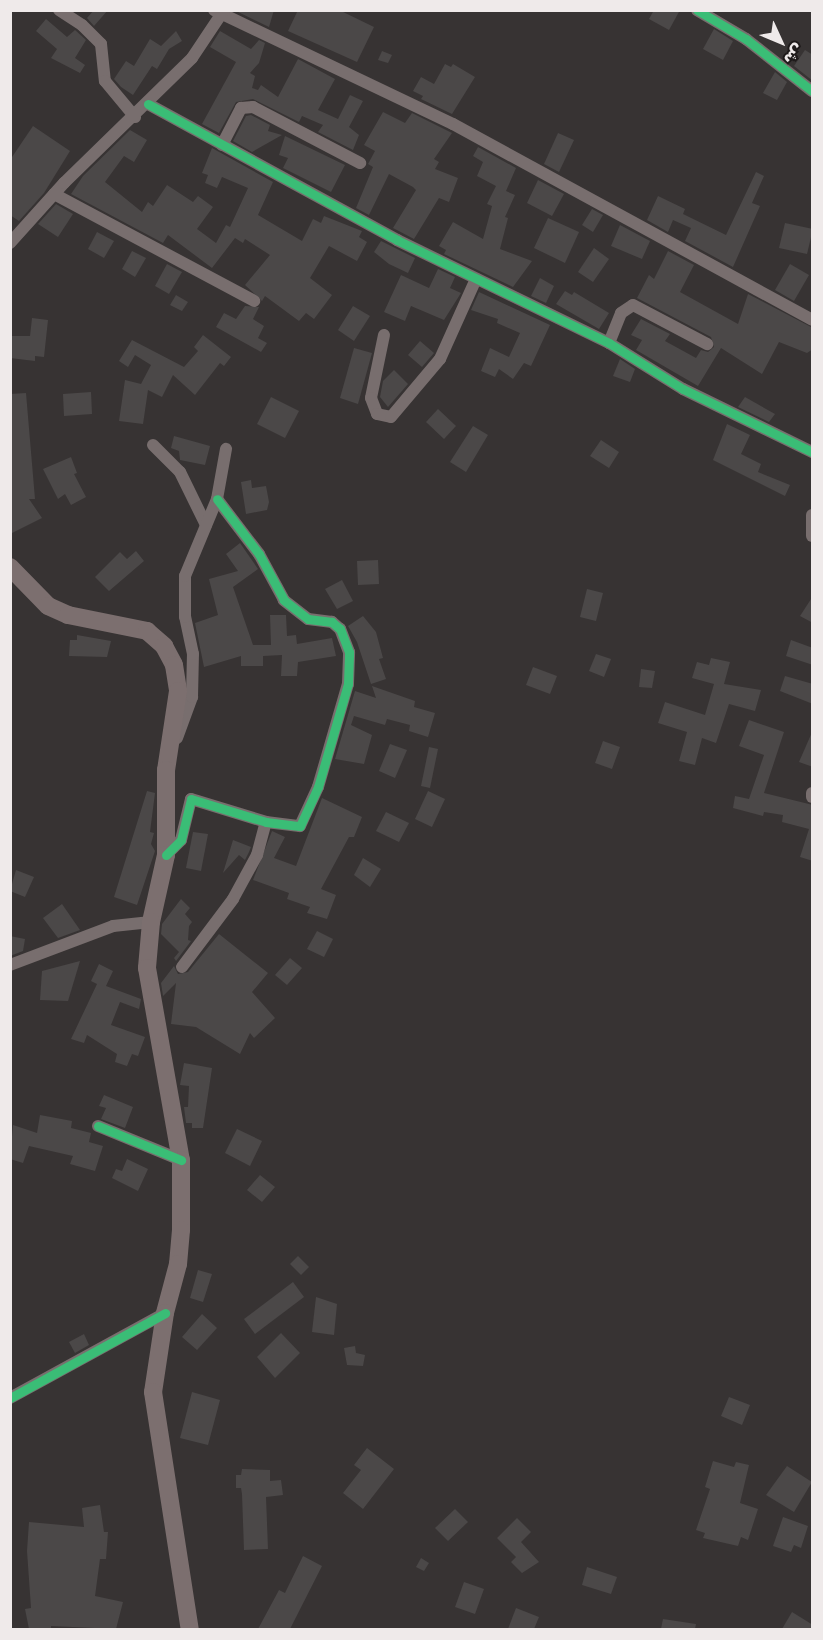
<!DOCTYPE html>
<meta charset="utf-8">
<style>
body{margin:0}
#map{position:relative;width:823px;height:1640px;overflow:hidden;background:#373333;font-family:"DejaVu Sans",Cairo,sans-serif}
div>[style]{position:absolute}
.building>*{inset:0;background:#4b4848}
.minor>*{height:12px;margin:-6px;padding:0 6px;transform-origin:6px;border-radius:6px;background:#786e6e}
.secondary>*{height:18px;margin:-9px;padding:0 9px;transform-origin:9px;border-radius:9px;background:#7c6f6f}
.cycleway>*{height:9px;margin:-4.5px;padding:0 4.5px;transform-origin:4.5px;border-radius:4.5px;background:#3abd76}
span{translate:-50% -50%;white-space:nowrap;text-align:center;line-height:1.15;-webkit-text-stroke:6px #1e1a1a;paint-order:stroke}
.frame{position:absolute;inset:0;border:12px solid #efeaea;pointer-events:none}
.north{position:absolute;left:751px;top:12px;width:60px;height:60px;-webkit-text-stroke:4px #1e1a1a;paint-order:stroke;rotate:134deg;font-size:16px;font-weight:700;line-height:24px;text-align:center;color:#efeaea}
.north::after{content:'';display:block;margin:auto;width:21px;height:27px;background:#efeaea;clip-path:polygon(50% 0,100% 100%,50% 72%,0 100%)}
</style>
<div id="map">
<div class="building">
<div style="clip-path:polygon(94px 10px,108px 10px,94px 26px,87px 18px)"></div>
<div style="clip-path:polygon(234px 10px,274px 10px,269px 27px)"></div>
<div style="clip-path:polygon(298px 10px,339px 10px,374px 27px,357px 62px,288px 31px)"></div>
<div style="clip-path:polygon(654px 10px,680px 10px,669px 30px,649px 19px)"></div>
<div style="clip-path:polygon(46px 19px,67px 37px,75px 30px,86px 40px,75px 58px,85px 65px,80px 73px,51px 58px,57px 49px,36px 31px)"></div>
<div style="clip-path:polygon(714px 29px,733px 41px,723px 60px,703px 49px)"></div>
<div style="clip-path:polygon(176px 31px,182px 41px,169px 49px,157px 69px,152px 66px,133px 95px,121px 87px,114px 79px,126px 61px,134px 66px,150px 39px,161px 46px)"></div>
<div style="clip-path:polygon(220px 31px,251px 49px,259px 40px,265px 43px,259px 63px,250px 73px,255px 76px,252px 88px,258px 90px,261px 85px,278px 97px,298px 59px,335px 79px,318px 110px,338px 119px,350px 95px,363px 101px,349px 127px,359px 135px,353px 150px,318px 132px,323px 125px,302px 116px,299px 122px,253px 99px,236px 102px,219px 133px,202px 124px,236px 62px,210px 47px)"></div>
<div style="clip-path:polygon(805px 50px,813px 55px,813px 81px,794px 66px)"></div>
<div style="clip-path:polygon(382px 51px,392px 55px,388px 63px,378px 60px)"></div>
<div style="clip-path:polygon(445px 64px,451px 67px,453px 64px,475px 77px,452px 114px,421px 99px,423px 96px,413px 91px,421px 77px,434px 84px)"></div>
<div style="clip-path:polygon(775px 72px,787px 82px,777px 100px,763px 93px)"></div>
<div style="clip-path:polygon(383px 112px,405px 123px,412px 113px,452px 133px,434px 159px,439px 162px,435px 169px,458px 178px,449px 202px,439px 198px,414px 239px,393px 228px,416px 190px,413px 187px,389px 174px,369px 215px,356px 208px,373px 167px,368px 164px,375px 151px,364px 145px)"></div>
<div style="clip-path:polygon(251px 115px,270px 125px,268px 131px,282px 135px,252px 152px,233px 141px,246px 116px)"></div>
<div style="clip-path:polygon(33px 126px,70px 151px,44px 193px,19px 221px,10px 215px,10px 160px)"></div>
<div style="clip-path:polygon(130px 130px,147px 140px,134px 162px,124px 156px,105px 182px,142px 212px,148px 202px,153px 206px,167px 185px,193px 202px,198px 196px,213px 207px,197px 229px,216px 243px,226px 225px,230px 227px,248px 188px,222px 177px,217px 188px,205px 183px,208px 175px,202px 173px,212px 148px,273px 182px,258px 215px,302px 241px,313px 219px,321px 223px,324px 216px,362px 231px,359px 237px,367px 242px,357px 261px,329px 246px,310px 278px,332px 295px,314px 319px,306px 313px,299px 321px,265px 296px,262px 301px,245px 285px,270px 255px,245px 239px,243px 243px,235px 238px,212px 268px,168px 235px,163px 243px,71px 194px,83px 176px)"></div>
<div style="clip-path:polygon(558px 133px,574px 140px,559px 172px,544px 164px)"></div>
<div style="clip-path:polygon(285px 136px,345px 165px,331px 192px,283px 168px,288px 158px,279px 155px)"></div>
<div style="clip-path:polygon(478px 147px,516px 168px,506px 191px,515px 195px,505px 217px,508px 218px,500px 249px,532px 261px,513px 287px,444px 254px,446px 250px,439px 246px,453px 222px,483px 239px,492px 206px,487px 204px,496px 186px,477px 176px,483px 162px,473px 156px)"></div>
<div style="clip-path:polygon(756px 172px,764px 176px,752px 203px,760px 206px,733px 267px,685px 241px,691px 228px,673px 220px,668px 232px,647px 220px,658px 196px,685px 209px,683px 214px,726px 235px)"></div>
<div style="clip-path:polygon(538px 180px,564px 194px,552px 216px,527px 203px)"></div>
<div style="clip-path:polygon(56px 204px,73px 214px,58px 237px,38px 224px)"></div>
<div style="clip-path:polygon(592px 209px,603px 215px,593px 232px,582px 225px)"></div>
<div style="clip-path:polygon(548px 218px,579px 232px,565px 263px,534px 248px)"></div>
<div style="clip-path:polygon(785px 223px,813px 229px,807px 254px,779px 248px)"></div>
<div style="clip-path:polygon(620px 225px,650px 241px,642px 259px,611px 246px)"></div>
<div style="clip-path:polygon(97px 232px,114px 241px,104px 258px,88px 249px)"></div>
<div style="clip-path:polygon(381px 241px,415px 258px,408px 273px,389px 264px,374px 252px)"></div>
<div style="clip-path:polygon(594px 248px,609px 259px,593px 282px,578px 272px)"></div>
<div style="clip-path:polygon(132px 251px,146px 258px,135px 277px,122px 269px)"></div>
<div style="clip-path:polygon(668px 251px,694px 265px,680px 292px,738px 324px,748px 294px,813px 328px,813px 349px,807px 353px,779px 342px,762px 374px,721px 348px,698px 386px,636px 350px,642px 340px,631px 335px,641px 319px,670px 334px,665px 341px,696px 358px,701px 350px,708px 352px,714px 347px,711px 337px,637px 298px,649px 275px,654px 279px)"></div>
<div style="clip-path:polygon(167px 264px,182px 272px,169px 294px,155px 286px)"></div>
<div style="clip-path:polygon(790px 264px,809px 275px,794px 301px,775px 290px)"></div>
<div style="clip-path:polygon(438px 269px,455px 277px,450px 288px,461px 293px,444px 320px,411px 306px,405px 321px,384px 312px,401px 275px,429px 288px)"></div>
<div style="clip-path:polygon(540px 278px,554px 286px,546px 303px,531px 296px)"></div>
<div style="clip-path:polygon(565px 291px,572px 295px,574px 292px,609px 313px,599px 329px,556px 304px)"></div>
<div style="clip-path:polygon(479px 292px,550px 325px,531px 366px,524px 363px,513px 379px,499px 369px,495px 377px,481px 371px,490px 348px,509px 357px,520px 333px,497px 323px,498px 319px,471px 310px)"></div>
<div style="clip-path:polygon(176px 295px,188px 302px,182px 311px,170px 305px)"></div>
<div style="clip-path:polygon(245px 306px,259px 307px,253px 319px,264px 326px,258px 338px,267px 343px,261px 352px,216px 327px,224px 313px,236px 319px)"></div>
<div style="clip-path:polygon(353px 306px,370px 316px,354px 341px,338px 330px)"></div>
<div style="clip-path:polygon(32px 318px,48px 320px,44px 357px,35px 356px,35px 361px,10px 358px,10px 336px,30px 336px)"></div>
<div style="clip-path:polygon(203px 335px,231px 357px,224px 366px,220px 363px,195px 395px,173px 375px,162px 397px,148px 390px,143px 424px,119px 421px,125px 380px,141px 384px,151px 365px,135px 355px,128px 367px,119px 361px,132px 340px,184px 367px,198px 351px,194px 347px)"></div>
<div style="clip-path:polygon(420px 341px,434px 353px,422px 367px,408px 355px)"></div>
<div style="clip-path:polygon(354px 348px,372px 353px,358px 404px,340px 398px)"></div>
<div style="clip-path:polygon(620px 359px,635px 369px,630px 382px,613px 376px)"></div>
<div style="clip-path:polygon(394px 370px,408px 384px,388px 407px,380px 397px,383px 381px)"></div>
<div style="clip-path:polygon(91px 392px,92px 414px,64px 416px,63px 394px)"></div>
<div style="clip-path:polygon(26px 393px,35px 499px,29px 499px,42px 518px,10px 534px,10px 394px)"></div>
<div style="clip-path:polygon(271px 397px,299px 411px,285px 438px,257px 424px)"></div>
<div style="clip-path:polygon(745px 397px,775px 414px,769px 422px,738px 407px)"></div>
<div style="clip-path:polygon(438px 409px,456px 426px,444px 439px,426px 422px)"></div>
<div style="clip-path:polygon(727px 424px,750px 435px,741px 454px,761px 464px,758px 472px,790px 485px,785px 496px,713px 460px)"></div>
<div style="clip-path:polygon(473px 426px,488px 435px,466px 472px,450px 462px)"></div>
<div style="clip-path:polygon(174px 436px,210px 446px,205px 465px,180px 460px,179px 451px,171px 448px)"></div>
<div style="clip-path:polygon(601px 440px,619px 452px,609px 468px,590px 456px)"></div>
<div style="clip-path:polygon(71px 457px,77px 473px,74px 474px,86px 497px,71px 505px,65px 494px,58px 499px,43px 469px)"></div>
<div style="clip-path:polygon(251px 480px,252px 488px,266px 486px,269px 502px,267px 510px,246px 514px,241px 482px)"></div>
<div style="clip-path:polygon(240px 543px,258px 569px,233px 587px,253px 645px,271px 645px,270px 615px,286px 615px,287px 636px,296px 635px,297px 644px,332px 638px,336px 656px,298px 662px,297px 676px,281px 676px,282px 655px,263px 656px,263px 666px,241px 666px,241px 656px,204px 667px,195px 623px,218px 615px,209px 579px,238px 571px,226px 554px)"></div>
<div style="clip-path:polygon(136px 551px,144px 561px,109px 591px,95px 577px,120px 552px,127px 559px)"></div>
<div style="clip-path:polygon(378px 560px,379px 584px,358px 585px,357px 561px)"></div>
<div style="clip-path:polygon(342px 580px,353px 601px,337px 609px,325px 589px)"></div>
<div style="clip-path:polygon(587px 589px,603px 593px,596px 621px,580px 617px)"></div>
<div style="clip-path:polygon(813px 596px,813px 623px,800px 616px)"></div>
<div style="clip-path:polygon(363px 616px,376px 632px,383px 658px,379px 659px,386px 679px,371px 684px,357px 642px,348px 626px)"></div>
<div style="clip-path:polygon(77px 635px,111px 641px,107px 657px,69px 656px,70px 640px,77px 640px)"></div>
<div style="clip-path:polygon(791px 640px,813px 648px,813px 665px,786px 656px)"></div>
<div style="clip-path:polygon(596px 654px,611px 659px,604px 677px,589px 671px)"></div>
<div style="clip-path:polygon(711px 658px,730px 662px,724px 684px,761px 690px,755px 711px,729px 704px,716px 743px,702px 738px,695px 765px,679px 761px,687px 732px,658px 723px,665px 702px,705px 715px,714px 684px,692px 678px,697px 662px,709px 665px)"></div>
<div style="clip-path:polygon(533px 667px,557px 676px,550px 694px,526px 685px)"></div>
<div style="clip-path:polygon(641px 669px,655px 671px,652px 688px,639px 687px)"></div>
<div style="clip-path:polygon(785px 676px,813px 684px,813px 704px,780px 691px)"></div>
<div style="clip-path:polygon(372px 686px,415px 701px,414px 707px,435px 713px,428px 737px,409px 731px,410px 725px,387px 719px,385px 725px,354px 716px,351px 725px,372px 735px,364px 764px,335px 759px,355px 691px,376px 698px)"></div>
<div style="clip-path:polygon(749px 720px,784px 732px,764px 793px,813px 805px,813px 861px,800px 857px,809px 829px,782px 822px,783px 815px,764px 812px,763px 816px,733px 808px,735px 796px,749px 799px,764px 755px,739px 746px)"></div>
<div style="clip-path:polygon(813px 730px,813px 767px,799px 762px)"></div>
<div style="clip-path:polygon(603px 741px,620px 747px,612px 769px,595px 763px)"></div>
<div style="clip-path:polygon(390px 744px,407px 750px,395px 778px,379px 771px)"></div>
<div style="clip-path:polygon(429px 747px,438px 749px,430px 788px,421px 786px)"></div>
<div style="clip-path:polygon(147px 791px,155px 793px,150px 832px,154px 833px,151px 844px,155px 851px,137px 905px,114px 897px)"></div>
<div style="clip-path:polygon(428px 791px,445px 799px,432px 827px,415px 819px)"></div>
<div style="clip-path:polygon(322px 798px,362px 817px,354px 837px,349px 837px,321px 889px,336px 895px,327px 919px,307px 913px,310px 907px,287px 899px,289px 893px,253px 880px,272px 831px,285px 837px,274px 858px,296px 866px)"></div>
<div style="clip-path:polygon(386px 812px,409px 823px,399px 842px,376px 831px)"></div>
<div style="clip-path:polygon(193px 832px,208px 834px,201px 871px,186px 868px)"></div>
<div style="clip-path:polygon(233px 840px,251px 847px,249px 852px,245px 860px,239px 855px,223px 873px)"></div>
<div style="clip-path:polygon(363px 858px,381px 869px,370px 887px,354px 875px)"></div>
<div style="clip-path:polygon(16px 870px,34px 877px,25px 897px,10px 891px)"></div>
<div style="clip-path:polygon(181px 899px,190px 908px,185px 914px,192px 922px,189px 926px,188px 940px,191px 941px,176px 961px,174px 958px,179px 952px,161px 934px,162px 924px)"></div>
<div style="clip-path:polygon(62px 904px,80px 930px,58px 938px,43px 918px)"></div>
<div style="clip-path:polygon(317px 931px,333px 939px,324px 957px,307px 949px)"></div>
<div style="clip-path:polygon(219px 934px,268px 973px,252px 992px,275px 1018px,254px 1038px,250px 1033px,240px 1054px,196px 1027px,171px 1024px,176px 983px,163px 996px,161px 983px,174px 966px,178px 974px,188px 972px)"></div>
<div style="clip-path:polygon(10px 936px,25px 939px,23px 951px,10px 956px)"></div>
<div style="clip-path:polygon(290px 958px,302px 968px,287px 985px,275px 975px)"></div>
<div style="clip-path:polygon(80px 961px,68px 1001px,40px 1000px,42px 971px)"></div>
<div style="clip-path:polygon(99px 964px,113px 971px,106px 986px,141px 999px,139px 1009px,120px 1002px,111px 1025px,145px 1037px,138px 1056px,132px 1054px,127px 1066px,115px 1062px,117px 1054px,87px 1035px,84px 1043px,71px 1039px,97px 984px,91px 981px)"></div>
<div style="clip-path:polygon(184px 1063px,212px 1068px,203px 1128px,192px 1128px,192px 1123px,186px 1123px,184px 1107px,188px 1107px,189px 1086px,180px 1085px)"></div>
<div style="clip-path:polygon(104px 1095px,133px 1107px,125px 1128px,101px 1119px,106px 1108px,99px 1106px)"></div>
<div style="clip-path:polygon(40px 1115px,72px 1121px,71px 1128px,91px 1133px,89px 1142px,103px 1146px,95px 1171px,70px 1164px,73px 1156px,29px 1146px,23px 1163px,10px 1159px,13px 1125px,37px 1133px)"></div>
<div style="clip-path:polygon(237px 1129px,262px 1141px,250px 1166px,225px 1153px)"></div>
<div style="clip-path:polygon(127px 1159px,148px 1169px,138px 1191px,112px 1178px,116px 1169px,122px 1171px)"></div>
<div style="clip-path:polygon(260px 1175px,275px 1187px,262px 1202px,247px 1190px)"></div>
<div style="clip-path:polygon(298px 1256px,309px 1267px,301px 1275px,290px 1264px)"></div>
<div style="clip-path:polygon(198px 1270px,212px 1274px,203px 1302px,190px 1298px)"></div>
<div style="clip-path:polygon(293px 1282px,304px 1297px,255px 1334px,244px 1319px)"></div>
<div style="clip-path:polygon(316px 1297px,337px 1304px,334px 1335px,312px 1332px)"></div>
<div style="clip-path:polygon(202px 1314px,217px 1328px,197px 1350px,182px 1337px)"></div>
<div style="clip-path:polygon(281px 1333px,300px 1353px,275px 1378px,257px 1357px)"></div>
<div style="clip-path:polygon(84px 1334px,89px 1345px,75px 1353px,69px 1342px)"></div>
<div style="clip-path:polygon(355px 1346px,356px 1353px,365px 1355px,363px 1366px,347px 1365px,344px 1348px)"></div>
<div style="clip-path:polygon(192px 1392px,220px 1400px,208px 1445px,180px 1438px)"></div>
<div style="clip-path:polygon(729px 1397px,750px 1405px,742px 1425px,721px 1416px)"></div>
<div style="clip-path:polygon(367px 1448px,394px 1469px,363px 1509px,343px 1493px,361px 1470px,354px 1465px)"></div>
<div style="clip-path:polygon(713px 1461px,734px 1467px,736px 1462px,749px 1465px,740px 1503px,758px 1509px,748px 1540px,741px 1537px,738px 1546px,703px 1538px,705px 1533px,696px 1530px,710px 1489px,705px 1487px)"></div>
<div style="clip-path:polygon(787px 1466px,812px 1482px,794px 1512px,766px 1495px)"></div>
<div style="clip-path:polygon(242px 1469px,270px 1470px,270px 1481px,281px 1480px,283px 1495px,266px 1497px,268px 1549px,244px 1550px,242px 1494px,241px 1488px,236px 1488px,236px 1475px,241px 1475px)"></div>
<div style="clip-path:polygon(100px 1505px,104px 1532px,108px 1532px,106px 1559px,100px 1559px,95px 1596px,123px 1602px,116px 1629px,51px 1626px,51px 1629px,29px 1629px,25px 1609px,31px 1608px,27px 1551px,29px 1522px,84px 1527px,82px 1508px)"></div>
<div style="clip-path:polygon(455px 1509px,468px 1522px,448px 1541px,435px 1528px)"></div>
<div style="clip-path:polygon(783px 1517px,808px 1526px,801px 1548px,794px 1545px,791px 1552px,773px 1546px)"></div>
<div style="clip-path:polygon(517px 1518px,531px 1532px,521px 1542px,539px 1562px,522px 1573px,511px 1562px,516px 1557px,497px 1538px)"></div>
<div style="clip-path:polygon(303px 1556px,322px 1566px,290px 1629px,258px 1629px,279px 1590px,285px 1593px)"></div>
<div style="clip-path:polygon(421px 1558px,429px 1563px,424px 1571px,416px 1567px)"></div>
<div style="clip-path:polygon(587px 1567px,617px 1577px,611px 1594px,582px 1585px)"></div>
<div style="clip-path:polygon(464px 1582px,484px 1589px,475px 1614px,455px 1607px)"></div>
<div style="clip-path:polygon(516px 1608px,539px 1617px,534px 1629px,508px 1629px)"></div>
<div style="clip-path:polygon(792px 1612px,813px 1625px,813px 1629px,782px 1629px)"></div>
<div style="clip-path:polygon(663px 1619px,696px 1624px,695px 1629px,661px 1629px)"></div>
</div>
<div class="minor">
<div style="left:59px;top:10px;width:27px;rotate:33deg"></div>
<div style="left:82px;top:25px;width:27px;rotate:45deg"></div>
<div style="left:101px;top:44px;width:37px;rotate:84deg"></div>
<div style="left:105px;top:81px;width:47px;rotate:50.2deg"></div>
<div style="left:214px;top:10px;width:265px;rotate:25.5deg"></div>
<div style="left:453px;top:124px;width:409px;rotate:28.6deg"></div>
<div style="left:697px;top:10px;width:57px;rotate:30.6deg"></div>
<div style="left:746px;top:39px;width:84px;rotate:38.2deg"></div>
<div style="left:148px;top:104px;width:284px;rotate:28.6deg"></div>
<div style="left:397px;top:240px;width:236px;rotate:25.9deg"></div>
<div style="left:609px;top:343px;width:87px;rotate:31.9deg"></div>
<div style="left:683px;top:389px;width:144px;rotate:26deg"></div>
<div style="left:222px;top:145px;width:42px;rotate:-62.8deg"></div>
<div style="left:241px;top:108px;width:12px;rotate:-5deg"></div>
<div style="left:253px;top:107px;width:121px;rotate:27.6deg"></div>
<div style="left:54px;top:194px;width:227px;rotate:28.1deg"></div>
<div style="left:10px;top:243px;width:81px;rotate:-48deg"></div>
<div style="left:64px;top:183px;width:179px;rotate:-44.3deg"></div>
<div style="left:192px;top:58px;width:58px;rotate:-56.3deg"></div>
<div style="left:384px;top:335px;width:64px;rotate:101.7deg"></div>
<div style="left:371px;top:398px;width:17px;rotate:69deg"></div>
<div style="left:377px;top:414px;width:14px;rotate:12deg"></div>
<div style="left:391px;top:417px;width:76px;rotate:-49.8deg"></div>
<div style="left:440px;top:359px;width:88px;rotate:-65.8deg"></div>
<div style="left:609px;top:343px;width:32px;rotate:-68deg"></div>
<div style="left:621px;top:313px;width:14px;rotate:-34deg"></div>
<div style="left:633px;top:305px;width:84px;rotate:27.8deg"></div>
<div style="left:153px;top:445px;width:38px;rotate:45deg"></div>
<div style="left:180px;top:472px;width:59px;rotate:63.9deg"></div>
<div style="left:812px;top:515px;width:21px;rotate:90deg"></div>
<div style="left:177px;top:738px;width:44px;rotate:-69.9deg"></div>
<div style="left:192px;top:697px;width:43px;rotate:-88.7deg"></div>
<div style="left:193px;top:654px;width:38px;rotate:-102deg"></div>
<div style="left:185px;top:617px;width:41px;rotate:-90deg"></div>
<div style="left:185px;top:576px;width:83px;rotate:-67.4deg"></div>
<div style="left:217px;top:499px;width:51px;rotate:-79.8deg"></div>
<div style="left:812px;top:793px;width:4px;rotate:90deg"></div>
<div style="left:166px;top:855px;width:21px;rotate:-45deg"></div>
<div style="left:181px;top:840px;width:42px;rotate:-76.3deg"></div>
<div style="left:191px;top:799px;width:78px;rotate:17deg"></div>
<div style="left:266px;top:822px;width:34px;rotate:7deg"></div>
<div style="left:300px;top:826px;width:43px;rotate:-65.2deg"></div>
<div style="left:318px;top:787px;width:107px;rotate:-73.8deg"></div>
<div style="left:348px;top:684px;width:32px;rotate:-88deg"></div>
<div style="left:349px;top:652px;width:25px;rotate:-111deg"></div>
<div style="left:340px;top:629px;width:11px;rotate:-139deg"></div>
<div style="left:332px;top:622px;width:24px;rotate:-173deg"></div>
<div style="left:308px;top:619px;width:31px;rotate:-142deg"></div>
<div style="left:284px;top:600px;width:52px;rotate:-118.5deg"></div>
<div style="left:259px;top:554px;width:69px;rotate:-127.4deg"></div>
<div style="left:10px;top:965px;width:110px;rotate:-20.7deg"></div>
<div style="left:113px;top:926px;width:38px;rotate:-6deg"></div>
<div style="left:182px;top:967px;width:85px;rotate:-53.1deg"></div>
<div style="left:233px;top:899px;width:50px;rotate:-61.4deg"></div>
<div style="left:257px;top:855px;width:34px;rotate:-75deg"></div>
<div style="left:98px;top:1126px;width:90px;rotate:22.3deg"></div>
<div style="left:10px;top:1398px;width:177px;rotate:-28.7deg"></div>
</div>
<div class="secondary">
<div style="left:10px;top:567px;width:54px;rotate:45.7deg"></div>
<div style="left:48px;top:606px;width:22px;rotate:24deg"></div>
<div style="left:68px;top:615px;width:81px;rotate:11.4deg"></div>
<div style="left:147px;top:631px;width:23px;rotate:41deg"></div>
<div style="left:164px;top:646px;width:21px;rotate:62deg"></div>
<div style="left:174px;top:665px;width:26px;rotate:81deg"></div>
<div style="left:178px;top:691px;width:80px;rotate:98.6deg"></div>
<div style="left:166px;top:770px;width:85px;rotate:90deg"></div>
<div style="left:166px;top:855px;width:69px;rotate:102.6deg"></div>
<div style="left:151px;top:922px;width:46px;rotate:95deg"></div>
<div style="left:147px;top:968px;width:195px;rotate:80deg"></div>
<div style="left:181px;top:1160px;width:70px;rotate:90deg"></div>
<div style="left:181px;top:1230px;width:34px;rotate:95deg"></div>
<div style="left:178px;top:1264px;width:51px;rotate:104.9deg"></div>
<div style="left:165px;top:1313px;width:80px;rotate:98.6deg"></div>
<div style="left:153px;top:1392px;width:241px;rotate:81.2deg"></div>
</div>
<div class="cycleway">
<div style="left:697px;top:10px;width:57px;rotate:30.6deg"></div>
<div style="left:746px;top:39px;width:84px;rotate:38.2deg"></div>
<div style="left:148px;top:104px;width:284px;rotate:28.6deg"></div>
<div style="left:397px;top:240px;width:236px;rotate:25.9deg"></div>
<div style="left:609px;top:343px;width:87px;rotate:31.9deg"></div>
<div style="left:683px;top:389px;width:144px;rotate:26deg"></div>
<div style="left:166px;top:855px;width:21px;rotate:-45deg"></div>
<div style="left:181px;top:840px;width:42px;rotate:-76.3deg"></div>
<div style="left:191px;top:799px;width:78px;rotate:17deg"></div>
<div style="left:266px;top:822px;width:34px;rotate:7deg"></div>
<div style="left:300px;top:826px;width:43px;rotate:-65.2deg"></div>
<div style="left:318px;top:787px;width:107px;rotate:-73.8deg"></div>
<div style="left:348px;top:684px;width:32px;rotate:-88deg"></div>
<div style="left:349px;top:652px;width:25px;rotate:-111deg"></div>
<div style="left:340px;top:629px;width:11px;rotate:-139deg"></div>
<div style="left:332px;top:622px;width:24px;rotate:-173deg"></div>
<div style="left:308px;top:619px;width:31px;rotate:-142deg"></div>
<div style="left:284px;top:600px;width:52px;rotate:-118.5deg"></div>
<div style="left:259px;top:554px;width:69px;rotate:-127.4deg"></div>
<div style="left:98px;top:1126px;width:90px;rotate:22.3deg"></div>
<div style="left:10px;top:1398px;width:177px;rotate:-28.7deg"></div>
</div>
<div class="frame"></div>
<div class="north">ش</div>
</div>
